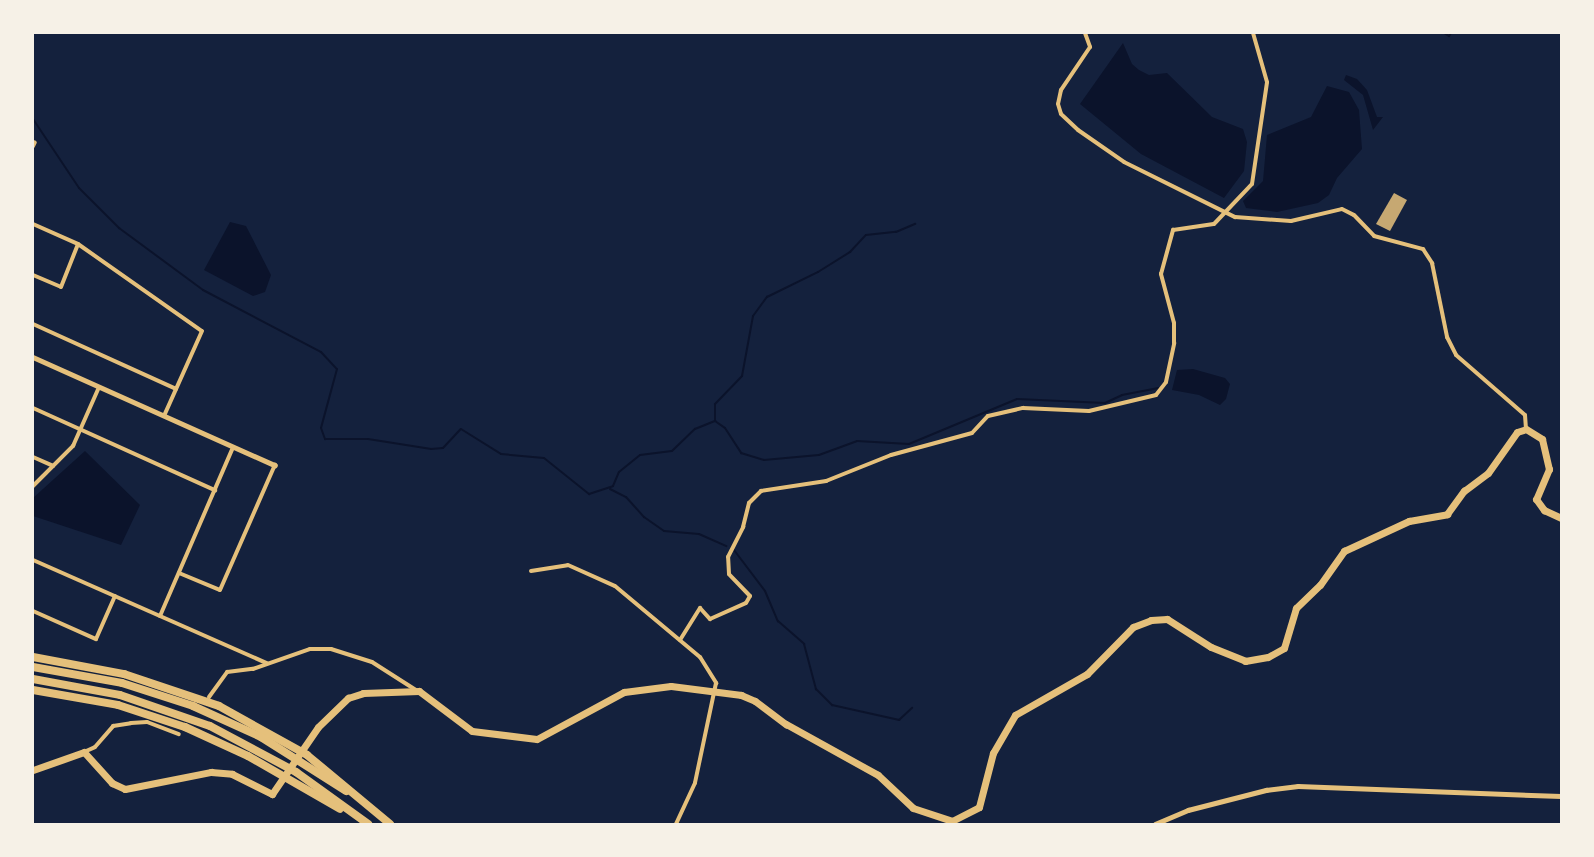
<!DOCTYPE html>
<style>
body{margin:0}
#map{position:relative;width:1594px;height:857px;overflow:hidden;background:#14213d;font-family:"Noto Sans",sans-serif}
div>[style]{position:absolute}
.water>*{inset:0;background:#0b132b}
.stream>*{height:2px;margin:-1px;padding:0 1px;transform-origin:1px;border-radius:1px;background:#0b132b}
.building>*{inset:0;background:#c6a872}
.minor>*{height:4px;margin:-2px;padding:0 2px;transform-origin:2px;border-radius:2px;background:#e5c07b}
.tertiary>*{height:4.5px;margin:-2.25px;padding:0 2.25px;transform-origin:2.25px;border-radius:2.25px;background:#e5c07b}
.trunk>*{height:7px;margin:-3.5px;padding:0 3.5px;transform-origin:3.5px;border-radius:3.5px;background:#e5c07b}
.motorway>*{height:8px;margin:-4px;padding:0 4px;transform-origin:4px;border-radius:4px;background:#e5c07b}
span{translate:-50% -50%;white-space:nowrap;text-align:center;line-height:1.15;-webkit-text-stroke:6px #f6f1e7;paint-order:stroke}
.frame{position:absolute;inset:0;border:34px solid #f6f1e7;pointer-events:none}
</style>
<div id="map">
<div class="water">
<div style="clip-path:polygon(1123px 43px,1132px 64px,1139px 70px,1149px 75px,1167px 73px,1212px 117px,1243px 129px,1247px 142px,1244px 171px,1224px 198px,1141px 154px,1080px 104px)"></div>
<div style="clip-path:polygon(1346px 75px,1357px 79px,1367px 90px,1377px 117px,1383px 117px,1373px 130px,1363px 95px,1344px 80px)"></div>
<div style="clip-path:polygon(1327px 86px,1349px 92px,1359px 110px,1362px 149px,1337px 178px,1329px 195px,1318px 203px,1277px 212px,1246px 208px,1243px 201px,1263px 181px,1267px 135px,1311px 117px)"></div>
<div style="clip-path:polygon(230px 222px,246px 226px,271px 275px,265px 292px,253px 296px,204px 270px)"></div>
<div style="clip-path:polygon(1193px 369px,1225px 378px,1230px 384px,1226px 399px,1220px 405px,1199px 395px,1172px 390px,1177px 370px)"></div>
<div style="clip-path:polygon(85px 451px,140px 505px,121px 545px,33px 516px,33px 498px)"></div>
</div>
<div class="stream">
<div style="left:1444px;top:33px;width:6px;rotate:31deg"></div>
<div style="left:1449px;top:36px;width:4px;rotate:-56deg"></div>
<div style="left:33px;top:119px;width:83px;rotate:56.3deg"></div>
<div style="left:79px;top:188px;width:57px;rotate:45deg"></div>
<div style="left:119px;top:228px;width:104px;rotate:36.4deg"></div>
<div style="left:203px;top:290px;width:133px;rotate:27.7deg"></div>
<div style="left:321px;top:352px;width:23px;rotate:47deg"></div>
<div style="left:337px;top:369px;width:61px;rotate:105.2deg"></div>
<div style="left:321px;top:428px;width:12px;rotate:70deg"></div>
<div style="left:325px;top:439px;width:43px"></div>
<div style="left:368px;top:439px;width:64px;rotate:9deg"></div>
<div style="left:431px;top:449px;width:12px;rotate:-5deg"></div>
<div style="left:443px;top:448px;width:26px;rotate:-47deg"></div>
<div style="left:461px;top:429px;width:47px;rotate:32deg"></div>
<div style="left:501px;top:454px;width:43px;rotate:5.3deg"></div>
<div style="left:544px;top:458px;width:58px;rotate:38.7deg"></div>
<div style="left:589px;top:494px;width:25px;rotate:-18deg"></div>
<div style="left:613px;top:486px;width:15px;rotate:-67deg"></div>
<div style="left:619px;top:472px;width:27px;rotate:-39deg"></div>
<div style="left:640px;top:455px;width:32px;rotate:-7deg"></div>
<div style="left:672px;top:451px;width:32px;rotate:-44deg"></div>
<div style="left:695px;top:429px;width:22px;rotate:-22deg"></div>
<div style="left:715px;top:421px;width:12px;rotate:35deg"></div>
<div style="left:725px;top:428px;width:30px;rotate:57deg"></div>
<div style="left:741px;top:453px;width:24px;rotate:17deg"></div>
<div style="left:764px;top:460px;width:55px;rotate:-5.2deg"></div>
<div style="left:819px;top:455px;width:40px;rotate:-20.2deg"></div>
<div style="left:857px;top:441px;width:52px;rotate:3.3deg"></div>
<div style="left:909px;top:444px;width:117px;rotate:-22.6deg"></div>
<div style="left:1017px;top:399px;width:88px;rotate:2.6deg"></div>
<div style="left:1105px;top:403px;width:19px;rotate:-25deg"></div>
<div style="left:1122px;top:395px;width:37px;rotate:-11deg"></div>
<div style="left:715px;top:420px;width:16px;rotate:-90deg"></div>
<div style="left:715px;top:404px;width:39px;rotate:-46deg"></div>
<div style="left:742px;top:376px;width:61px;rotate:-79.6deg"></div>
<div style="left:753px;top:316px;width:24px;rotate:-54deg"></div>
<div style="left:767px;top:297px;width:57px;rotate:-26.1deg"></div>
<div style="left:818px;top:272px;width:38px;rotate:-32deg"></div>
<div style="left:850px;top:252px;width:23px;rotate:-47deg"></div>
<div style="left:866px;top:235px;width:30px;rotate:-6deg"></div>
<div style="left:896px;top:232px;width:21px;rotate:-23deg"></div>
<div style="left:610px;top:489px;width:18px;rotate:27deg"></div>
<div style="left:626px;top:497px;width:27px;rotate:48deg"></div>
<div style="left:644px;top:517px;width:24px;rotate:35deg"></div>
<div style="left:664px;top:531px;width:35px;rotate:5deg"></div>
<div style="left:699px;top:534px;width:30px;rotate:24deg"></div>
<div style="left:734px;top:550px;width:51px;rotate:52.9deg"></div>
<div style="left:765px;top:591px;width:33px;rotate:67deg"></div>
<div style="left:778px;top:621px;width:35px;rotate:41deg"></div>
<div style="left:804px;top:644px;width:47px;rotate:75.1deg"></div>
<div style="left:816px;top:689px;width:23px;rotate:45deg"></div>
<div style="left:832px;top:705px;width:69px;rotate:12.6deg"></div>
<div style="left:899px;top:720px;width:18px;rotate:-43deg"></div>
</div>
<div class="building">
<div style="clip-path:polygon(1394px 193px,1407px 200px,1390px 231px,1376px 224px)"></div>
</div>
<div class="minor">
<div style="left:1085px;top:33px;width:15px;rotate:70deg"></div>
<div style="left:1090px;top:47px;width:52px;rotate:124deg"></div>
<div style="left:1061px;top:90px;width:14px;rotate:102deg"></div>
<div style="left:1058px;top:104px;width:10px;rotate:73deg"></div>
<div style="left:1061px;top:114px;width:23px;rotate:43deg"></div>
<div style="left:1078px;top:130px;width:56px;rotate:34.8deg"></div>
<div style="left:1124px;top:162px;width:124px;rotate:26.4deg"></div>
<div style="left:1235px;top:217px;width:56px;rotate:4.1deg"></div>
<div style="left:1291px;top:221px;width:52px;rotate:-13.2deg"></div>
<div style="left:1342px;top:209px;width:13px;rotate:27deg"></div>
<div style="left:1354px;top:215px;width:29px;rotate:46deg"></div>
<div style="left:1374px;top:236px;width:51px;rotate:14.9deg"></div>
<div style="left:1423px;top:249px;width:17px;rotate:57deg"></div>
<div style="left:1432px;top:263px;width:76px;rotate:78.5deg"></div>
<div style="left:1447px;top:337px;width:20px;rotate:63deg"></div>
<div style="left:1456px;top:355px;width:91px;rotate:41deg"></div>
<div style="left:1525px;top:415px;width:13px;rotate:86deg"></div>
<div style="left:33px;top:146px;width:4px;rotate:-63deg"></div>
<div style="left:33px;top:224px;width:49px;rotate:24deg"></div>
<div style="left:78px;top:244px;width:151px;rotate:35.1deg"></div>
<div style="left:202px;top:331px;width:93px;rotate:114.1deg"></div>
<div style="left:33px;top:275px;width:30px;rotate:23deg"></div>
<div style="left:61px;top:287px;width:46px;rotate:-68.4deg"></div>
<div style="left:33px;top:324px;width:157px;rotate:24.4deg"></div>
<div style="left:33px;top:408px;width:200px;rotate:24.3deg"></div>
<div style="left:33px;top:457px;width:22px;rotate:24deg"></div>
<div style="left:33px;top:486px;width:57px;rotate:-45deg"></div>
<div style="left:73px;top:446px;width:64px;rotate:-66.2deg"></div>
<div style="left:33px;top:560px;width:256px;rotate:23.8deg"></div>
<div style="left:531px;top:571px;width:37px;rotate:-9deg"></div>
<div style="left:568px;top:565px;width:51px;rotate:24.1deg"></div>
<div style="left:615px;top:586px;width:111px;rotate:39.9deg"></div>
<div style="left:700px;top:657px;width:31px;rotate:58deg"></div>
<div style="left:716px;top:683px;width:102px;rotate:101.9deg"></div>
<div style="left:695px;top:783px;width:45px;rotate:114.9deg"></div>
<div style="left:179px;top:573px;width:44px;rotate:22.5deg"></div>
<div style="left:220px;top:590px;width:137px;rotate:-66.3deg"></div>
<div style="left:33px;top:611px;width:69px;rotate:24deg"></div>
<div style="left:96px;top:639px;width:47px;rotate:-66.2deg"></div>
<div style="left:160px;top:616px;width:184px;rotate:-66.6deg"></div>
<div style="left:680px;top:640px;width:38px;rotate:-58deg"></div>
<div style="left:700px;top:608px;width:15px;rotate:48deg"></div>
<div style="left:710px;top:619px;width:39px;rotate:-24deg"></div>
<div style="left:746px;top:603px;width:8px;rotate:-60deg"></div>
<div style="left:750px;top:596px;width:30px;rotate:-134deg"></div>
<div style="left:729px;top:574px;width:17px;rotate:-93deg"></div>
<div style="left:728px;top:557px;width:34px;rotate:-63deg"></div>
<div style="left:743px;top:527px;width:25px;rotate:-76deg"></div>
<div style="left:749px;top:503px;width:17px;rotate:-45deg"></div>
<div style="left:761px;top:491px;width:66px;rotate:-8.7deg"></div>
<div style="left:826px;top:481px;width:70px;rotate:-21.8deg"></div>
<div style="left:891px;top:455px;width:84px;rotate:-15.2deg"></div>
<div style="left:972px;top:433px;width:23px;rotate:-47deg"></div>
<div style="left:988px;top:416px;width:36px;rotate:-13deg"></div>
<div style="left:1023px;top:408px;width:66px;rotate:2.6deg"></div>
<div style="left:1089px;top:411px;width:69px;rotate:-13.4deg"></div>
<div style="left:1156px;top:395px;width:16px;rotate:-52deg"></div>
<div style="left:1166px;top:382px;width:40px;rotate:-78deg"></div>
<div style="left:1174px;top:343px;width:20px;rotate:-90deg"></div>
<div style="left:1174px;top:323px;width:51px;rotate:-104.9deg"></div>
<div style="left:1161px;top:274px;width:46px;rotate:-74.7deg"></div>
<div style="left:1173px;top:230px;width:41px;rotate:-8.3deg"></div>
<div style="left:1214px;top:224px;width:55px;rotate:-46.5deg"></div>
<div style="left:1252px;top:184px;width:103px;rotate:-81.6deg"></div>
<div style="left:1267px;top:82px;width:51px;rotate:-105.9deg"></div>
<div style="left:209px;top:697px;width:31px;rotate:-54deg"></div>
<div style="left:227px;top:672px;width:26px;rotate:-7deg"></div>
<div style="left:253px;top:669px;width:60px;rotate:-19.3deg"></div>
<div style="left:310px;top:649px;width:21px"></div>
<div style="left:331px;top:649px;width:43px;rotate:17.6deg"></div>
<div style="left:372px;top:662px;width:52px;rotate:32.5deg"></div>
<div style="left:84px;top:752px;width:12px;rotate:-24deg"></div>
<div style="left:95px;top:747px;width:28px;rotate:-49deg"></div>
<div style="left:113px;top:726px;width:18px;rotate:-9deg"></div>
<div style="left:131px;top:723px;width:16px;rotate:-4deg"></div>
<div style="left:147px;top:722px;width:34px;rotate:21deg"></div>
</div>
<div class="tertiary">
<div style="left:33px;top:357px;width:265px;rotate:24.1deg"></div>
<div style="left:1155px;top:824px;width:36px;rotate:-23deg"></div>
<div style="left:1188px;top:810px;width:81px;rotate:-14.4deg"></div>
<div style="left:1266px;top:790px;width:32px;rotate:-7deg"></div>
<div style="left:1298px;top:786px;width:263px;rotate:2.2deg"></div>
</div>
<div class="trunk">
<div style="left:33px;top:770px;width:54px;rotate:-19.4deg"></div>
<div style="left:84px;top:752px;width:42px;rotate:47.9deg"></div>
<div style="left:112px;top:783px;width:14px;rotate:25deg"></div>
<div style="left:125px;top:789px;width:88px;rotate:-11.2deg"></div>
<div style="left:211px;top:772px;width:21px;rotate:5deg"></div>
<div style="left:232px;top:774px;width:45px;rotate:26.6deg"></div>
<div style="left:272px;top:794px;width:81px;rotate:-55.5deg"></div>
<div style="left:318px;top:727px;width:42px;rotate:-44deg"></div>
<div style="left:348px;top:698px;width:16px;rotate:-18deg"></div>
<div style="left:363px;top:693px;width:56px;rotate:-2deg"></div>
<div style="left:419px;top:691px;width:66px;rotate:37deg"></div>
<div style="left:472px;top:731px;width:65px;rotate:7deg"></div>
<div style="left:537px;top:739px;width:99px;rotate:-28.4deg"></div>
<div style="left:624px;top:692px;width:47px;rotate:-7.3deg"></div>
<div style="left:671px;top:686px;width:71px;rotate:7.3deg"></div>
<div style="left:741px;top:695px;width:15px;rotate:23deg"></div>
<div style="left:755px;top:701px;width:39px;rotate:37deg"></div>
<div style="left:786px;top:724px;width:105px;rotate:29deg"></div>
<div style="left:878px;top:775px;width:48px;rotate:43.3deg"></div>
<div style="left:913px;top:808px;width:41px;rotate:18.4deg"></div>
<div style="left:952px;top:821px;width:30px;rotate:-27deg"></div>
<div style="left:979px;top:807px;width:56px;rotate:-75.5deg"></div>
<div style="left:993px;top:753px;width:44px;rotate:-59.9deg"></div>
<div style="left:1015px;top:715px;width:83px;rotate:-29.7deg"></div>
<div style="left:1087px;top:674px;width:66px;rotate:-45.6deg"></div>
<div style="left:1133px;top:627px;width:19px;rotate:-21deg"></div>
<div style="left:1151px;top:620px;width:16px;rotate:-4deg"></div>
<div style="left:1167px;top:619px;width:52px;rotate:32.5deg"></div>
<div style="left:1211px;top:647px;width:37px;rotate:22deg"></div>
<div style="left:1245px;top:661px;width:23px;rotate:-10deg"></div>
<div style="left:1268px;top:657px;width:18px;rotate:-29deg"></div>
<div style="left:1284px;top:648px;width:42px;rotate:-73.3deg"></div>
<div style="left:1296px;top:608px;width:33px;rotate:-44deg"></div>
<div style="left:1320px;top:585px;width:42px;rotate:-54.8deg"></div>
<div style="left:1344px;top:551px;width:72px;rotate:-24.8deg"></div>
<div style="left:1409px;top:521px;width:39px;rotate:-10deg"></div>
<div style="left:1447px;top:514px;width:29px;rotate:-54deg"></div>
<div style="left:1464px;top:491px;width:30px;rotate:-37deg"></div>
<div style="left:1488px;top:473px;width:50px;rotate:-54.7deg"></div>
<div style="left:1517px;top:432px;width:9px;rotate:-18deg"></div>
<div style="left:1526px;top:429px;width:19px;rotate:32deg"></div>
<div style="left:1542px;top:439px;width:31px;rotate:77deg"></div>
<div style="left:1549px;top:469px;width:33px;rotate:113deg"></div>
<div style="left:1536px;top:499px;width:14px;rotate:54deg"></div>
<div style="left:1544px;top:510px;width:19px;rotate:25deg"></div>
</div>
<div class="motorway">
<div style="left:33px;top:657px;width:93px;rotate:10.6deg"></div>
<div style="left:124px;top:674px;width:100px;rotate:18.6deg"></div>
<div style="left:219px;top:706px;width:101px;rotate:29.1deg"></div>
<div style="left:307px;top:755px;width:108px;rotate:39.7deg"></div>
<div style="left:33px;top:667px;width:90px;rotate:10.2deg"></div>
<div style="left:122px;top:683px;width:75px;rotate:17.9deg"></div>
<div style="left:193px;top:706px;width:75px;rotate:24.5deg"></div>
<div style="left:261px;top:737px;width:101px;rotate:32.4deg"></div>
<div style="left:33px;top:679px;width:88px;rotate:10.4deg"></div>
<div style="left:120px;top:695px;width:95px;rotate:19deg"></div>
<div style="left:210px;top:726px;width:98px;rotate:28.1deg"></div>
<div style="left:296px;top:772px;width:89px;rotate:35.8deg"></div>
<div style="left:33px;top:690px;width:86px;rotate:10deg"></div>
<div style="left:118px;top:705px;width:71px;rotate:18.2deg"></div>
<div style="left:185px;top:727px;width:69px;rotate:24.7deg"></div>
<div style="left:248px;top:756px;width:106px;rotate:29.9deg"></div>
</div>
<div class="frame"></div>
</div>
